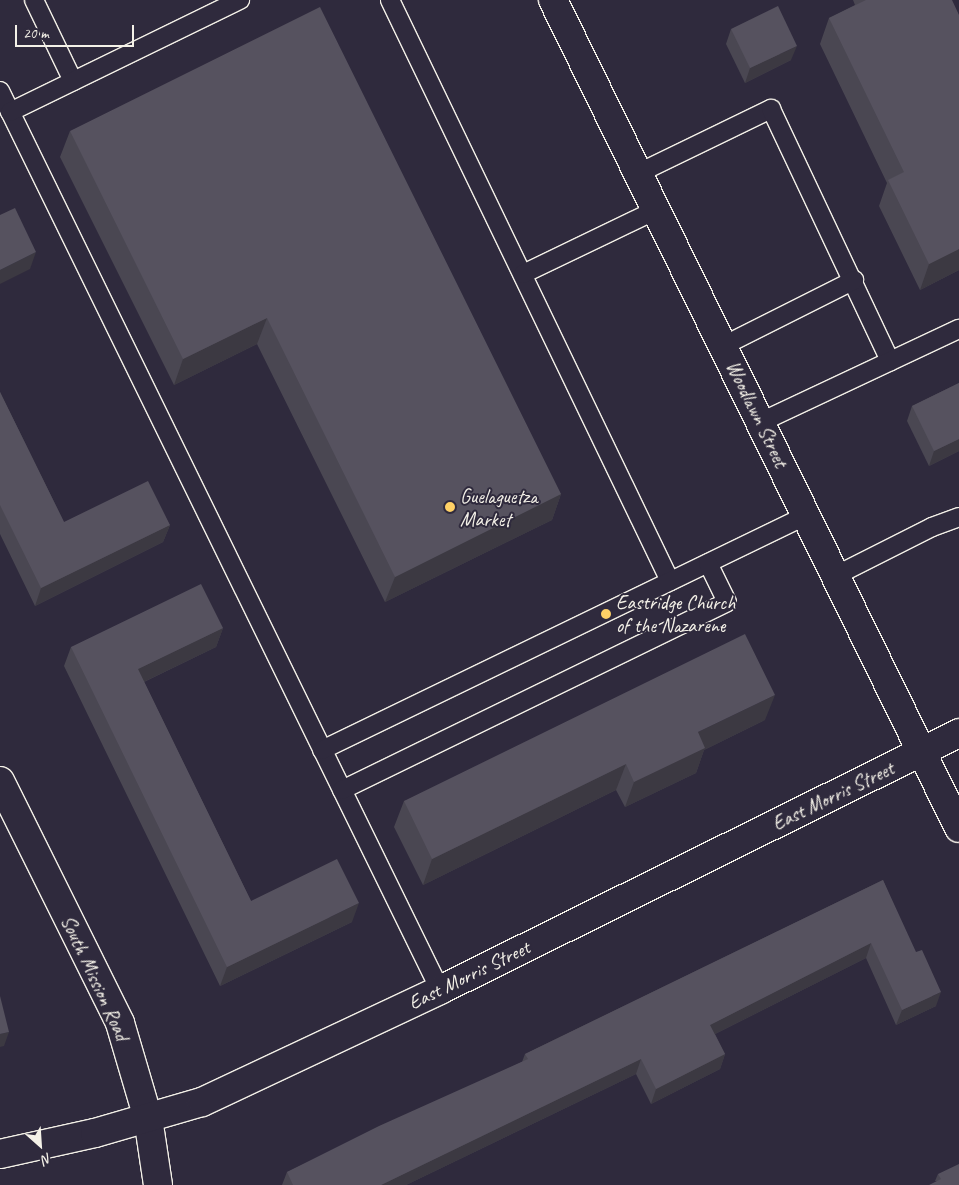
<!DOCTYPE html>
<style>
body{margin:0}
#map{position:relative;width:959px;height:1185px;overflow:hidden;background:#2f2a3d;font-family:Caveat,sans-serif}
div>[style]{position:absolute}
.roads{filter:drop-shadow(1px 0 #f4f1e8) drop-shadow(-1px 0 #f4f1e8) drop-shadow(0 1px #f4f1e8) drop-shadow(0 -1px #f4f1e8)}
.lane>*{height:18px;margin:-9px;padding:0 9px;transform-origin:9px;border-radius:9px;background:#2f2a3d}
.street>*{height:28px;margin:-14px;padding:0 14px;transform-origin:14px;border-radius:14px;background:#2f2a3d}
.secondary>*{height:28px;margin:-14px;padding:0 14px;transform-origin:14px;border-radius:14px;background:#2f2a3d}
.wall>*{inset:0;background:#4a4752}
.shaded-wall>*{inset:0;background:#3c3942}
.building>*{inset:0;background:#56525f}
.dots>*{width:14px;height:14px;translate:-50% -50%;box-sizing:border-box;border:2px solid #2f2a3d;border-radius:50%}
span{translate:-50% -50%;white-space:nowrap;text-align:center;line-height:1.15;-webkit-text-stroke:4px #2f2a3d;paint-order:stroke}
.street-label{font-size:20px;color:#f4f1e8}
.poi-label{font-size:20px;color:#f4f1e8}
.left{translate:0 -50%;text-align:left}
.north{position:absolute;left:15px;top:1120px;width:50px;height:50px;-webkit-text-stroke:4px #2f2a3d;paint-order:stroke;rotate:154deg;font-size:14px;font-weight:700;line-height:20px;text-align:center;color:#f4f1e8}
.north::after{content:'';display:block;margin:auto;width:18px;height:22px;background:#f4f1e8;clip-path:polygon(50% 0,100% 100%,50% 72%,0 100%)}
.scale{position:absolute;left:15px;top:25px;width:119px;height:22px;box-sizing:border-box;border:2px solid #f4f1e8;border-top:0;padding-left:6px;font-size:15px;line-height:18px;white-space:nowrap;color:#f4f1e8;-webkit-text-stroke:4px #2f2a3d;paint-order:stroke}
</style>
<div id="map">
<div class="roads">
<div class="lane">
<div style="left:34px;top:0;width:90px;rotate:64.3deg"></div>
<div style="left:390px;top:0;width:645px;rotate:64.27deg"></div>
<div style="left:0;top:91px;width:1001px;rotate:63.92deg"></div>
<div style="left:10px;top:112px;width:256px;rotate:-26deg"></div>
<div style="left:639px;top:173px;width:147px;rotate:-25.9deg"></div>
<div style="left:771px;top:109px;width:279px;rotate:64.7deg"></div>
<div style="left:523px;top:274px;width:148px;rotate:-25.7deg"></div>
<div style="left:723px;top:346px;width:147px;rotate:-26.7deg"></div>
<div style="left:761px;top:422px;width:219px;rotate:-25.2deg"></div>
<div style="left:837px;top:575px;width:106px;rotate:-26.8deg"></div>
<div style="left:932px;top:527px;width:29px;rotate:-20deg"></div>
<div style="left:322px;top:750px;width:539px;rotate:-25.85deg"></div>
<div style="left:342px;top:790px;width:428px;rotate:-26deg"></div>
<div style="left:727px;top:602px;width:43px;rotate:-116deg"></div>
</div>
<div class="street">
<div style="left:0;top:781px;width:270px;rotate:63.6deg"></div>
<div style="left:120px;top:1023px;width:99px;rotate:73.6deg"></div>
<div style="left:148px;top:1118px;width:68px;rotate:81.5deg"></div>
<div style="left:0;top:1154px;width:97px;rotate:-12.5deg"></div>
<div style="left:95px;top:1133px;width:111px;rotate:-16.2deg"></div>
<div style="left:202px;top:1102px;width:263px;rotate:-25.2deg"></div>
<div style="left:440px;top:990px;width:579px;rotate:-26.34deg"></div>
</div>
<div class="secondary">
<div style="left:553px;top:0;width:922px;rotate:63.88deg"></div>
</div>
</div>
<div class="wall">
<div style="clip-path:polygon(853px 0,952px 0,959px 270px,920px 290px,879px 206px,887px 183px,820px 44px,829px 18px,855px 5px)"></div>
<div style="clip-path:polygon(731px 29px,791px 60px,745px 83px,726px 44px)"></div>
<div style="clip-path:polygon(70px 131px,561px 494px,552px 520px,385px 602px,257px 344px,174px 385px,60px 157px)"></div>
<div style="clip-path:polygon(959px 383px,959px 451px,929px 466px,907px 421px,912px 406px)"></div>
<div style="clip-path:polygon(0 392px,64px 522px,170px 525px,163px 542px,35px 606px,0 534px)"></div>
<div style="clip-path:polygon(223px 628px,216px 647px,144px 682px,251px 901px,352px 922px,220px 986px,64px 666px,71px 647px)"></div>
<div style="clip-path:polygon(765px 720px,704px 750px,696px 773px,625px 807px,616px 790px,423px 885px,394px 827px,404px 801px)"></div>
<div style="clip-path:polygon(883px 880px,936px 1006px,896px 1025px,866px 958px,715px 1034px,725px 1054px,720px 1069px,651px 1104px,636px 1074px,406px 1185px,282px 1185px,287px 1172px,522px 1062px,525px 1054px)"></div>
<div style="clip-path:polygon(938px 1174px,959px 1185px,935px 1181px)"></div>
</div>
<div class="shaded-wall">
<div style="clip-path:polygon(797px 46px,791px 60px,745px 83px,750px 68px)"></div>
<div style="clip-path:polygon(959px 249px,959px 270px,920px 290px,929px 264px)"></div>
<div style="clip-path:polygon(36px 252px,30px 269px,0 284px,0 270px)"></div>
<div style="clip-path:polygon(267px 318px,257px 344px,174px 385px,183px 359px)"></div>
<div style="clip-path:polygon(959px 439px,959px 451px,929px 466px,934px 451px)"></div>
<div style="clip-path:polygon(561px 494px,552px 520px,385px 602px,395px 577px)"></div>
<div style="clip-path:polygon(170px 525px,163px 542px,35px 606px,41px 588px)"></div>
<div style="clip-path:polygon(223px 628px,216px 647px,131px 688px,138px 669px)"></div>
<div style="clip-path:polygon(775px 695px,765px 720px,704px 750px,696px 773px,625px 807px,634px 782px,698px 732px)"></div>
<div style="clip-path:polygon(626px 764px,616px 790px,423px 885px,432px 859px)"></div>
<div style="clip-path:polygon(359px 903px,352px 922px,220px 986px,227px 967px)"></div>
<div style="clip-path:polygon(871px 943px,866px 958px,705px 1039px,710px 1025px)"></div>
<div style="clip-path:polygon(941px 992px,936px 1006px,896px 1025px,902px 1010px)"></div>
<div style="clip-path:polygon(9px 1032px,4px 1046px,0 1047px,0 1034px)"></div>
<div style="clip-path:polygon(725px 1054px,720px 1069px,651px 1104px,656px 1089px)"></div>
<div style="clip-path:polygon(641px 1059px,636px 1074px,406px 1185px,381px 1185px)"></div>
</div>
<div class="building">
<div style="clip-path:polygon(866px 0,952px 0,959px 15px,959px 249px,929px 264px,888px 180px,904px 172px,829px 18px)"></div>
<div style="clip-path:polygon(778px 6px,797px 46px,750px 68px,731px 29px)"></div>
<div style="clip-path:polygon(320px 7px,561px 494px,395px 577px,267px 318px,183px 359px,70px 131px)"></div>
<div style="clip-path:polygon(15px 208px,36px 252px,0 270px,0 215px)"></div>
<div style="clip-path:polygon(959px 383px,959px 439px,934px 451px,912px 406px)"></div>
<div style="clip-path:polygon(0 392px,64px 522px,148px 481px,170px 525px,41px 588px,0 505px)"></div>
<div style="clip-path:polygon(201px 584px,223px 628px,138px 669px,251px 901px,337px 859px,359px 903px,227px 967px,71px 647px)"></div>
<div style="clip-path:polygon(745px 634px,775px 695px,698px 732px,705px 748px,634px 782px,626px 764px,432px 859px,404px 801px)"></div>
<div style="clip-path:polygon(883px 880px,916px 952px,922px 950px,941px 992px,902px 1010px,871px 943px,710px 1025px,725px 1054px,656px 1089px,641px 1059px,381px 1185px,293px 1185px,287px 1172px,379px 1126px,528px 1059px,525px 1054px)"></div>
<div style="clip-path:polygon(0 996px,9px 1032px,0 1034px)"></div>
<div style="clip-path:polygon(959px 1164px,959px 1185px,929px 1185px,941px 1179px,938px 1174px)"></div>
</div>
<div class="dots">
<div style="left:450px;top:507px;background:#ffd166"></div>
<div style="left:606px;top:614px;background:#ffd166"></div>
</div>
<div class="street-label">
<span style="left:757px;top:414px;rotate:64deg">Woodlawn Street</span>
<span style="left:833px;top:796px;rotate:-26deg">East Morris Street</span>
<span style="left:469px;top:975px;rotate:-26deg">East Morris Street</span>
<span style="left:95px;top:978px;rotate:65deg">South Mission Road</span>
</div>
<div class="poi-label">
<span class="left" style="left:460px;top:508px">Guelaguetza<br>Market</span>
<span class="left" style="left:616px;top:614px">Eastridge Church<br>of the Nazarene</span>
</div>
<div class="north">N</div>
<div class="scale">20 m</div>
</div>
